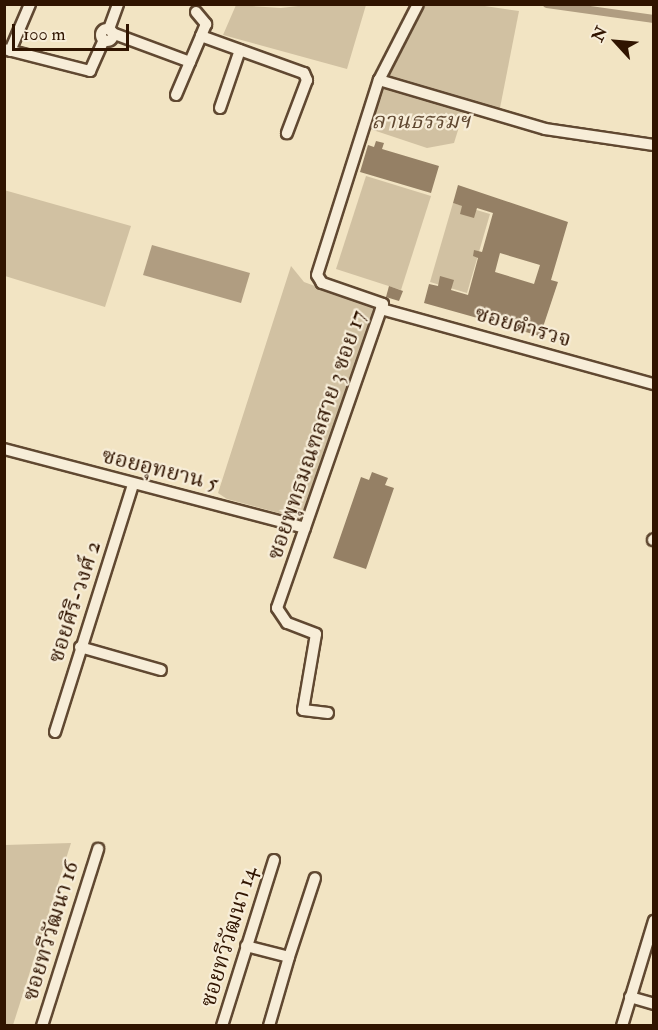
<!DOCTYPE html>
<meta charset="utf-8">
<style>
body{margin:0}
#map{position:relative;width:658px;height:1030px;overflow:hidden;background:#f2e4c3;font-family:"IM FELL Double Pica","Noto Serif Thai",serif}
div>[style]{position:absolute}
.green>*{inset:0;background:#d1c1a2}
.water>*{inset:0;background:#b09d81}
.canal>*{height:8px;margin:-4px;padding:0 4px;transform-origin:4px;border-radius:4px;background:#b09d81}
.building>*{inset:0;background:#958065}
.roads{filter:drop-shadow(2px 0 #604831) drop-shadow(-2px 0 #604831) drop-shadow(0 2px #604831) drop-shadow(0 -2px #604831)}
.minor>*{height:10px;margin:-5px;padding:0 5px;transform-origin:5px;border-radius:5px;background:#f7edd8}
.minor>.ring{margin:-5px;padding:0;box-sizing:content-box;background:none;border:10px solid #f7edd8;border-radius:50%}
span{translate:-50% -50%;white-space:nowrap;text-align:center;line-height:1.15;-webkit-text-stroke:4.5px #f7edd8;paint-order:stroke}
.park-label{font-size:22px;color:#604831;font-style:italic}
.street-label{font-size:22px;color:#301400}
.frame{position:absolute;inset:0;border:6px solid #301400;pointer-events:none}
.north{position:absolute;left:586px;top:12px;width:60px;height:60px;-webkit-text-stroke:4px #f7edd8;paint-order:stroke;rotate:296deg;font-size:16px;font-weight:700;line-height:24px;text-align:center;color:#301400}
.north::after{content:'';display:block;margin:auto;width:21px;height:27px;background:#301400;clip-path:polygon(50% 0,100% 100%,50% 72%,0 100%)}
.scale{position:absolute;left:12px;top:24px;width:117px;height:27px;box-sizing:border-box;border:3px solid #301400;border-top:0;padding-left:8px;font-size:18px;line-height:21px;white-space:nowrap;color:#301400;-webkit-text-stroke:4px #f7edd8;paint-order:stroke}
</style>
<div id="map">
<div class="green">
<div style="clip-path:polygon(315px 4px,366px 5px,347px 69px,223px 35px,236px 5px,281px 8px)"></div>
<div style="clip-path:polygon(425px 5px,478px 5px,519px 11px,499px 113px,386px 78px)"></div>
<div style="clip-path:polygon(383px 88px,464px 111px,454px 143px,427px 148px,370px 129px)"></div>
<div style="clip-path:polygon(366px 176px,431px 196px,401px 290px,336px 269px)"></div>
<div style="clip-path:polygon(4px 190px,131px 226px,105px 307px,5px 276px)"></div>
<div style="clip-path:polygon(453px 203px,490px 214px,467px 293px,430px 282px)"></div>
<div style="clip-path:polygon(291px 266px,304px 282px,374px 308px,301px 519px,227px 499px,218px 493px)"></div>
<div style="clip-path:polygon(71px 843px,13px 1025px,5px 1025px,5px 845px)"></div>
</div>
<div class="water">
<div style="clip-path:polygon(152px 245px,250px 273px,241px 303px,143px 275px)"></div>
</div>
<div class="canal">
<div style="left:547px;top:4px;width:108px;rotate:8deg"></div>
</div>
<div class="building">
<div style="clip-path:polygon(376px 141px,384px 143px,382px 149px,439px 166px,431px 193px,360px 172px,368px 145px,374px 147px)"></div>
<div style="clip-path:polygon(evenodd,458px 185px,568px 222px,551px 280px,558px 282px,540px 336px,497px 324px,498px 319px,482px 314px,481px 319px,424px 303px,429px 284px,438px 286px,440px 276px,454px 280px,451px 290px,468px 295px,478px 258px,473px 256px,474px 250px,482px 252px,493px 213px,477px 208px,474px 218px,460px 214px,462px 206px,453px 203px,458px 185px,500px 253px,540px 265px,534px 284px,495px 272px,500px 253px)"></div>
<div style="clip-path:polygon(389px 286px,403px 291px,399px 301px,386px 297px)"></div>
<div style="clip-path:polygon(372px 472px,388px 478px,385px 485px,394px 488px,366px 569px,333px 558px,361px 477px,369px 480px)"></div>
</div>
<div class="roads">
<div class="minor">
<div style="left:196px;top:12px;width:16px;rotate:50deg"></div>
<div style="left:206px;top:24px;width:13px;rotate:113deg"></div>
<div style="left:109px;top:29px;width:27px;rotate:-70deg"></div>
<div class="ring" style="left:101px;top:29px;width:2px;height:2px"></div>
<div style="left:112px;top:33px;width:83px;rotate:20.4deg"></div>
<div style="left:190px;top:62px;width:28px;rotate:-67deg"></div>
<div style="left:201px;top:36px;width:109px;rotate:19.8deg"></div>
<div style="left:304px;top:73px;width:8px;rotate:67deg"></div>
<div style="left:307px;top:80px;width:57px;rotate:110.7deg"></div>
<div style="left:4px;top:49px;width:89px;rotate:14.3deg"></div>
<div style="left:90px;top:71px;width:34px;rotate:-66deg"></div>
<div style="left:10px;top:51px;width:51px;rotate:-66.9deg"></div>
<div style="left:379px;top:80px;width:173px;rotate:16.4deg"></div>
<div style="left:545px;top:129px;width:110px;rotate:8.4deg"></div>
<div style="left:176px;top:95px;width:36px;rotate:-67deg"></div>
<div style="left:220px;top:108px;width:61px;rotate:-71deg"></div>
<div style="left:381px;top:309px;width:283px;rotate:15.4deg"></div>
<div style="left:4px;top:449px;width:311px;rotate:14.7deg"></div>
<div style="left:653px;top:540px;width:1px;rotate:-45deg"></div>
<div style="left:80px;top:647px;width:84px;rotate:15.9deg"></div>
<div style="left:328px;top:713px;width:25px;rotate:-173deg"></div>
<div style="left:303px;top:710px;width:77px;rotate:-80.3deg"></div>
<div style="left:316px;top:634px;width:31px;rotate:-159deg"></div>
<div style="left:287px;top:623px;width:18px;rotate:-124deg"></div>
<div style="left:277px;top:608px;width:322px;rotate:-70.8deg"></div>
<div style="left:383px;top:304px;width:65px;rotate:-161deg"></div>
<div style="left:322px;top:283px;width:9px;rotate:-122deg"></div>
<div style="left:317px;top:275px;width:205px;rotate:-72.4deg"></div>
<div style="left:379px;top:80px;width:85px;rotate:-62.8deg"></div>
<div style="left:55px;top:732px;width:260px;rotate:-72.5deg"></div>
<div style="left:246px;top:946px;width:44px;rotate:14.3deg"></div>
<div style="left:289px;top:957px;width:72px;rotate:106.2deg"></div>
<div style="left:289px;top:957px;width:83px;rotate:-71.8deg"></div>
<div style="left:630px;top:997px;width:25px;rotate:16deg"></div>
<div style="left:42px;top:1026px;width:186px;rotate:-72.4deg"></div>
<div style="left:222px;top:1026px;width:174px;rotate:-72.6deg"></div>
<div style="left:622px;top:1026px;width:110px;rotate:-73.1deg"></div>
</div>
</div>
<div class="park-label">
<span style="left:421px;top:122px">ลานธรรมฯ</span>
</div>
<div class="street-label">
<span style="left:523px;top:327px;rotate:16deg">ซอยตำรวจ</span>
<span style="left:317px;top:435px;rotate:-71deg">ซอยพุทธมณฑลสาย 3 ซอย 17</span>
<span style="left:160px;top:470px;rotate:14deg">ซอยอุทยาน 5</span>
<span style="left:75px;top:602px;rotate:-72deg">ซอยศิริ-วงศ์ 2</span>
<span style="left:51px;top:931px;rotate:-73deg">ซอยทวีวัฒนา 16</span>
<span style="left:229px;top:937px;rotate:-73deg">ซอยทวีวัฒนา 14</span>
</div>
<div class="frame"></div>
<div class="north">N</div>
<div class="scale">100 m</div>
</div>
